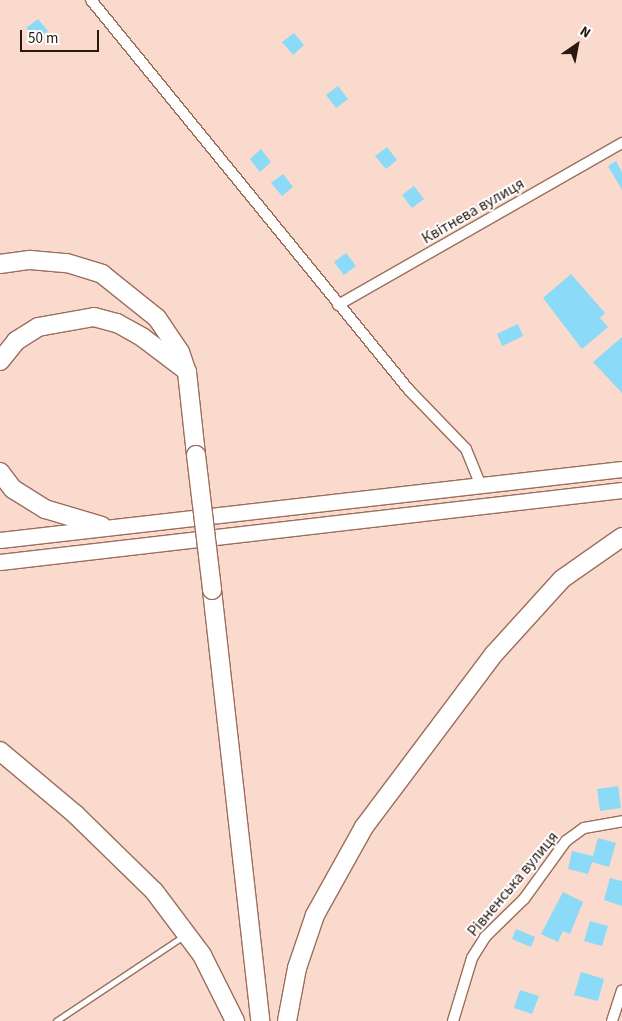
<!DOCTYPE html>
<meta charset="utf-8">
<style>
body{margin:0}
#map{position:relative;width:622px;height:1021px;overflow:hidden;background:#f9dacd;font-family:"Source Sans 3",sans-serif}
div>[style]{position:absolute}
.building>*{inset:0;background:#8bdaf7}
.roads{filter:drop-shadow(1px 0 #9b6e5c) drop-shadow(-1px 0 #9b6e5c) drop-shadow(0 1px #9b6e5c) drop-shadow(0 -1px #9b6e5c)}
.lane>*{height:5px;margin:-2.5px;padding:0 2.5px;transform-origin:2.5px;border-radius:2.5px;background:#fff}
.street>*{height:10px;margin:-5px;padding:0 5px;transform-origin:5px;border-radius:5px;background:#fff}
.primary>*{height:15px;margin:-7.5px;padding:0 7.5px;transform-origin:7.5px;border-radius:7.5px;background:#fff}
.highway>*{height:18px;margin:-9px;padding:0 9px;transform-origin:9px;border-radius:9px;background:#fff}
.bridges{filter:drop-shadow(1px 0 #9b6e5c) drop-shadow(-1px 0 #9b6e5c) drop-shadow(0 1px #9b6e5c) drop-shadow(0 -1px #9b6e5c)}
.highway-bridge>*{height:18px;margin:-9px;padding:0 9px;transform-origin:9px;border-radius:9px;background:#fff}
span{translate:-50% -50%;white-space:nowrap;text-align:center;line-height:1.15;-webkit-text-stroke:4px #fff;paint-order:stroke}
.street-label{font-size:16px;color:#291710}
.north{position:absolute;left:552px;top:20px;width:50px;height:50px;-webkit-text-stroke:4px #fff;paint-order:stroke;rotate:33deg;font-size:14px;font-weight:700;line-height:20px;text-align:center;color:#291710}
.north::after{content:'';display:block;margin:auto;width:18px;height:22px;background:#291710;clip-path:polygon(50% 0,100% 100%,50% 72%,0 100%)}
.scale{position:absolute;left:20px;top:30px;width:79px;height:22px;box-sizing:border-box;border:2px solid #291710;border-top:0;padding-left:6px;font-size:15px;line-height:18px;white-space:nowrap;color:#291710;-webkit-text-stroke:4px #fff;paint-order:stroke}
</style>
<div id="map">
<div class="building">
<div style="clip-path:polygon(38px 19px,48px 31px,37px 41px,26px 28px)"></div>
<div style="clip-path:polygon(294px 33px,304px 45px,293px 55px,282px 42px)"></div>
<div style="clip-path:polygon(338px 86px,348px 99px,336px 108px,326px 95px)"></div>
<div style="clip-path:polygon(387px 147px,397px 160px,386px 169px,375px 156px)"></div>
<div style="clip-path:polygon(261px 149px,271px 162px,260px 172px,250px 159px)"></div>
<div style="clip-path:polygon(616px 161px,622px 172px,622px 190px,608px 166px)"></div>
<div style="clip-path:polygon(283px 174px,293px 187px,282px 196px,271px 183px)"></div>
<div style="clip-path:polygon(414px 186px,424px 199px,412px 208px,402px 195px)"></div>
<div style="clip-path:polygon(346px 253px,356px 266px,344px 275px,334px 262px)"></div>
<div style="clip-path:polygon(571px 274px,605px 313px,600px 318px,608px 327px,582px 349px,543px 298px)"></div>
<div style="clip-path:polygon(518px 324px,523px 336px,502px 346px,497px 334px)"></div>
<div style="clip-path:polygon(622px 337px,622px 393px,593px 362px)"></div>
<div style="clip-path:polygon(618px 786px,621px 808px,600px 811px,597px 789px)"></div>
<div style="clip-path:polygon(598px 838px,616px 843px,609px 867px,592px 862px,588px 874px,568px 869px,572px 851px,593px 856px)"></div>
<div style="clip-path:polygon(610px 878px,622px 881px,622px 906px,604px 900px)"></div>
<div style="clip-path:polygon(563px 892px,583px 902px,570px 934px,563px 931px,558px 942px,541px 934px)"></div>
<div style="clip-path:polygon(590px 921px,608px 926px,602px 946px,584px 941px)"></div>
<div style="clip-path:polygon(516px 929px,535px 937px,531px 947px,512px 939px)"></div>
<div style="clip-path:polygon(581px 972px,604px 979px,598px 1001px,574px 995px)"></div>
<div style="clip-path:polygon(520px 990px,539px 996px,532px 1014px,514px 1008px)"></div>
</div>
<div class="roads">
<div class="lane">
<div style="left:56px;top:1021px;width:155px;rotate:-33.7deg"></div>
</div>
<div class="street">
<div style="left:91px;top:0;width:503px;rotate:50.81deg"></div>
<div style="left:409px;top:390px;width:82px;rotate:46deg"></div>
<div style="left:466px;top:449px;width:38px;rotate:68deg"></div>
<div style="left:338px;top:305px;width:327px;rotate:-29.7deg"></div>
<div style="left:453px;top:1021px;width:66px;rotate:-73.2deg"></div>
<div style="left:472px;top:958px;width:25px;rotate:-58deg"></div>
<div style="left:485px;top:937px;width:54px;rotate:-44.3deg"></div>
<div style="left:524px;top:899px;width:72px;rotate:-54.1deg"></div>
<div style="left:566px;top:841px;width:22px;rotate:-36deg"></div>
<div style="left:584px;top:828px;width:39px;rotate:-10deg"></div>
<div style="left:612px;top:1021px;width:32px;rotate:-72deg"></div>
</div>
<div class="primary">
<div style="left:0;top:540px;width:626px;rotate:-6.51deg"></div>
<div style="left:0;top:562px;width:626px;rotate:-6.6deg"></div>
</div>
<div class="highway">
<div style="left:0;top:264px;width:30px;rotate:-8deg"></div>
<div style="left:30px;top:260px;width:37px;rotate:5deg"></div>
<div style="left:67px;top:263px;width:37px;rotate:17deg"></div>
<div style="left:102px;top:274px;width:70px;rotate:38.7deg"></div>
<div style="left:157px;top:318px;width:41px;rotate:55.9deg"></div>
<div style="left:180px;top:352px;width:21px;rotate:71deg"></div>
<div style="left:187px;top:372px;width:83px;rotate:83.8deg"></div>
<div style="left:0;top:361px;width:26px;rotate:-51deg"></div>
<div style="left:16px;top:341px;width:26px;rotate:-32deg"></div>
<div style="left:38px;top:327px;width:57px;rotate:-10.1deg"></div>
<div style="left:94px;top:317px;width:24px;rotate:15deg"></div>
<div style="left:117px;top:323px;width:29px;rotate:29deg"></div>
<div style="left:142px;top:337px;width:56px;rotate:37.1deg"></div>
<div style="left:0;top:472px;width:21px;rotate:53deg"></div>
<div style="left:13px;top:489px;width:38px;rotate:32deg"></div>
<div style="left:45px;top:509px;width:59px;rotate:16.6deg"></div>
<div style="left:212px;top:590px;width:434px;rotate:83.6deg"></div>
<div style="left:0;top:751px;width:98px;rotate:40deg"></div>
<div style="left:75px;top:814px;width:110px;rotate:44.3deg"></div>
<div style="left:154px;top:891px;width:80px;rotate:53.1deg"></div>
<div style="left:202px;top:955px;width:74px;rotate:63.4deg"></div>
<div style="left:287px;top:1021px;width:54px;rotate:-79.3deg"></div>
<div style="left:297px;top:968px;width:56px;rotate:-71.2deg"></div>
<div style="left:315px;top:915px;width:101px;rotate:-60.9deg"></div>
<div style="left:364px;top:827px;width:216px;rotate:-53.1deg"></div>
<div style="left:494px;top:654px;width:101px;rotate:-47.8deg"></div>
<div style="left:562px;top:579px;width:73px;rotate:-35deg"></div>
</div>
</div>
<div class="bridges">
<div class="highway-bridge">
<div style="left:196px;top:455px;width:136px;rotate:83.2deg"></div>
</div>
</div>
<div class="street-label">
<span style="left:473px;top:211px;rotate:-30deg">Квітнева вулиця</span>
<span style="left:513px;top:884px;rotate:-50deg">Рівненська вулиця</span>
</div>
<div class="north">N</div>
<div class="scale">50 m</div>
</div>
